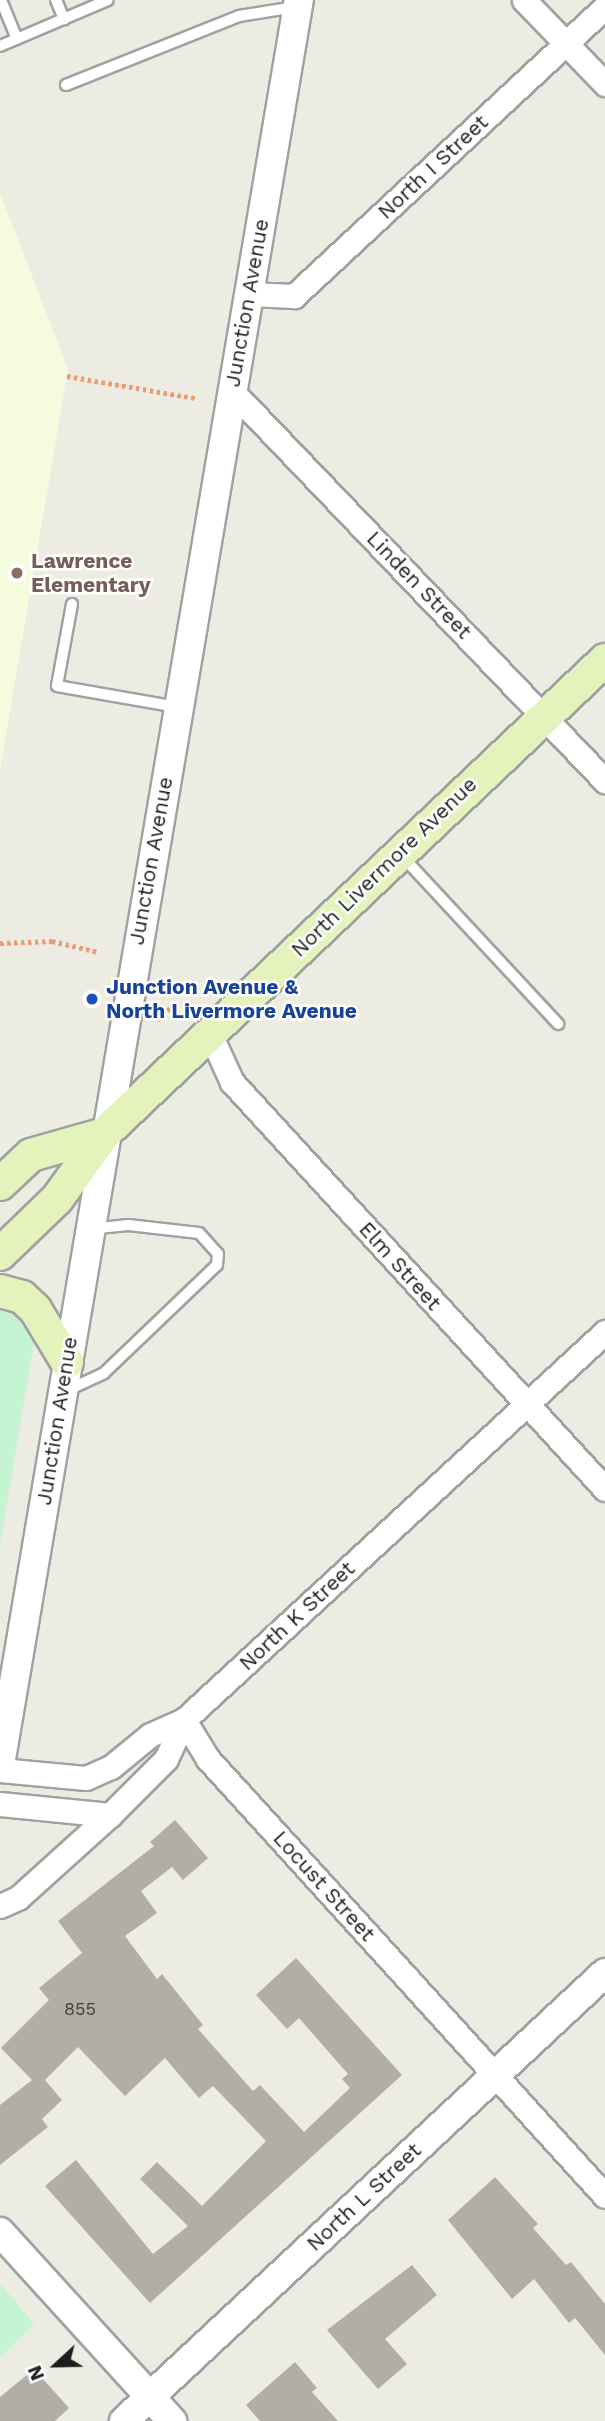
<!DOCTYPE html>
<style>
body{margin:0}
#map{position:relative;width:605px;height:2421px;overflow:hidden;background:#edece3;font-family:"Work Sans",sans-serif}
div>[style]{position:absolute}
.education>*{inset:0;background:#f5fcde}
.park>*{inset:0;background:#c4f4d2}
.building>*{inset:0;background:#b2aea6}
.path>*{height:4.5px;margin-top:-2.25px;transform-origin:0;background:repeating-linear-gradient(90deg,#ec9c75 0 3.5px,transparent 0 7px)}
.roads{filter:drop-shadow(2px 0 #a1a1a1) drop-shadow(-2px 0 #a1a1a1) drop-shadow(0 2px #a1a1a1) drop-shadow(0 -2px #a1a1a1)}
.service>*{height:10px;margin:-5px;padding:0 5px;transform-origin:5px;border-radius:5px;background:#fff}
.minor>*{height:23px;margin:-11.5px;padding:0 11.5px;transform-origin:11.5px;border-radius:11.5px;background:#fff}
.tertiary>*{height:28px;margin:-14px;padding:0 14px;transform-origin:14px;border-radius:14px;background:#fff}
.secondary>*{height:32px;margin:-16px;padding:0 16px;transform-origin:16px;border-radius:16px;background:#e4f3bb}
.dots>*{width:19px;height:19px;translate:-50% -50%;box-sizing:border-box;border:4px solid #fff;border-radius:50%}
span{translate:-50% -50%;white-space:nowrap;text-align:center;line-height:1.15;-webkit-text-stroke:5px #fff;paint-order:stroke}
.number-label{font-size:18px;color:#42413f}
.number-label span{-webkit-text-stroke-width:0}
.street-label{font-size:21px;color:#1d1d1d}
.education-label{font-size:21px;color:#785e54;font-weight:700}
.left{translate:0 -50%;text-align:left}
.transit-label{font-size:21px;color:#164399;font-weight:700}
.north{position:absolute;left:21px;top:2330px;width:70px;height:70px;-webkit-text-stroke:5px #fff;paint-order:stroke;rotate:248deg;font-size:19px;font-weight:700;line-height:28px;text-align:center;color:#1d1d1d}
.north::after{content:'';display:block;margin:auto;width:24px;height:32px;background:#1d1d1d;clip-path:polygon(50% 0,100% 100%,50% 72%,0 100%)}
</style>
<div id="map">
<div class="education">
<div style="clip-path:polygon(0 193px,68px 369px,0 770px)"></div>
</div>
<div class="park">
<div style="clip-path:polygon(0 1288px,41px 1300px,0 1545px)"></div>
<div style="clip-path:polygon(0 2283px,34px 2324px,0 2357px)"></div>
</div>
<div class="building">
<div style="clip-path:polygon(175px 1820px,208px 1858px,183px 1880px,172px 1867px,141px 1891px,157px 1913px,125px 1936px,157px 1979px,162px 1974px,203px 2025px,198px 2029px,253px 2091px,260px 2085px,304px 2132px,350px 2088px,342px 2079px,348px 2074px,299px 2018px,287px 2029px,256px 1995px,296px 1958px,402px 2075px,150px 2303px,45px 2186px,76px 2160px,153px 2254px,188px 2226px,140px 2179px,157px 2162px,202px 2206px,266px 2141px,213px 2086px,199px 2098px,165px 2058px,125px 2096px,78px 2047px,45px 2080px,62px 2100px,42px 2119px,48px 2127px,0 2165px,0 2105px,32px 2080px,1px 2048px,49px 2000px,39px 1988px,82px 1953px,58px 1921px,154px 1846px,150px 1842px)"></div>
<div style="clip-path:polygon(495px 2177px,538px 2224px,533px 2228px,566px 2265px,571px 2262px,605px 2304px,605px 2355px,575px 2318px,569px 2323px,534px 2279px,512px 2299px,448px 2220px)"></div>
<div style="clip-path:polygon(412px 2265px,437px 2295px,385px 2339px,407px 2364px,378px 2389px,327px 2330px)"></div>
<div style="clip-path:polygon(295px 2362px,317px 2388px,312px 2392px,338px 2421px,260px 2421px,246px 2405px)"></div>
<div style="clip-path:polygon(34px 2369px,69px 2408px,55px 2421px,0 2421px,0 2397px)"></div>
</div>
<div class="path">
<div style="left:67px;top:376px;width:130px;rotate:9.8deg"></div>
<div style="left:0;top:943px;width:52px;rotate:-2.2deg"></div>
<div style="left:52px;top:941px;width:47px;rotate:13.4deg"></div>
<div style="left:157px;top:1020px;width:27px;rotate:-42deg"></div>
</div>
<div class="roads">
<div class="service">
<div style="left:1px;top:0;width:42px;rotate:67.7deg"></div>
<div style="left:56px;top:0;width:21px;rotate:67deg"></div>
<div style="left:0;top:46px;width:117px;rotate:-23.1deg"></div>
<div style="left:66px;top:85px;width:186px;rotate:-21.7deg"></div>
<div style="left:239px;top:16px;width:57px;rotate:-9.1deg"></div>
<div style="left:72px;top:604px;width:83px;rotate:100.4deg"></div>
<div style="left:57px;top:686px;width:122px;rotate:9.9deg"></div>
<div style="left:403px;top:857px;width:228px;rotate:47.1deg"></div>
<div style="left:68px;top:1390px;width:40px;rotate:-25deg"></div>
<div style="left:104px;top:1373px;width:156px;rotate:-43.7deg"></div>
<div style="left:217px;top:1265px;width:11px;rotate:-85deg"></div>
<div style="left:218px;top:1254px;width:28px;rotate:-132deg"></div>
<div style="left:199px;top:1233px;width:71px;rotate:-173.6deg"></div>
<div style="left:128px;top:1225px;width:37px;rotate:174deg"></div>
</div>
<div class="minor">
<div style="left:524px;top:0;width:117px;rotate:46deg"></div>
<div style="left:249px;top:294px;width:45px;rotate:2.5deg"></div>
<div style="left:294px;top:296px;width:425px;rotate:-42.9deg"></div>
<div style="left:232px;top:391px;width:540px;rotate:46.28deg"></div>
<div style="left:210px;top:1034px;width:53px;rotate:65.4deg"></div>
<div style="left:232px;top:1082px;width:552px;rotate:47.5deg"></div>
<div style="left:184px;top:1720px;width:46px;rotate:58.4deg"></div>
<div style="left:208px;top:1759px;width:590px;rotate:47.75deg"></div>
<div style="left:0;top:1770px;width:86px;rotate:5.3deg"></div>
<div style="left:86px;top:1778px;width:27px;rotate:-24deg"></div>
<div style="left:111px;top:1767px;width:50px;rotate:-39.4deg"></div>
<div style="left:150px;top:1735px;width:37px;rotate:-24deg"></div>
<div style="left:0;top:1804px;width:111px;rotate:5.7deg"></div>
<div style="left:0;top:1906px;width:20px;rotate:-24deg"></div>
<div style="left:18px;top:1898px;width:124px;rotate:-42.1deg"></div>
<div style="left:110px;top:1815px;width:79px;rotate:-45deg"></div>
<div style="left:166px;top:1759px;width:43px;rotate:-65.2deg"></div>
<div style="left:184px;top:1720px;width:573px;rotate:-42.66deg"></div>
</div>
<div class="tertiary">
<div style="left:0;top:1765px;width:1790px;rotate:-80.39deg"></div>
<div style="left:0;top:2232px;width:256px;rotate:47.7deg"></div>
<div style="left:124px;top:2421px;width:657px;rotate:-42.97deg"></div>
</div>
<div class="secondary">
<div style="left:0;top:1184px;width:42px;rotate:-43.1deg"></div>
<div style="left:31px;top:1155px;width:76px;rotate:-16deg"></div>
<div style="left:0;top:1254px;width:79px;rotate:-44deg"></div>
<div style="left:57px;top:1199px;width:80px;rotate:-54.1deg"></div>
<div style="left:104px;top:1134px;width:690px;rotate:-43.41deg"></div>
<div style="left:0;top:1291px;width:23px;rotate:15deg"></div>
<div style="left:22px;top:1297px;width:18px;rotate:43deg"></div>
<div style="left:35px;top:1309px;width:62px;rotate:58.9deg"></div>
</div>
</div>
<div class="dots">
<div style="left:17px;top:573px;background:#8d6e63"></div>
<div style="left:92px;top:999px;background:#1a4fb4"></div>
</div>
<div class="number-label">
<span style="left:80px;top:2009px">855</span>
</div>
<div class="street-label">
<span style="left:433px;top:167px;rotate:-43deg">North I Street</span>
<span style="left:247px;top:303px;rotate:-80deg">Junction Avenue</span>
<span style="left:419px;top:585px;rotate:46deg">Linden Street</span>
<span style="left:151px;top:861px;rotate:-80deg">Junction Avenue</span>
<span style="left:384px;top:867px;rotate:-44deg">North Livermore Avenue</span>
<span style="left:400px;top:1266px;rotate:48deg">Elm Street</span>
<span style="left:57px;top:1421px;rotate:-81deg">Junction Avenue</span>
<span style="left:297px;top:1616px;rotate:-43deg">North K Street</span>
<span style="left:324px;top:1886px;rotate:48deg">Locust Street</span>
<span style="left:364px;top:2197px;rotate:-43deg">North L Street</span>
</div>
<div class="education-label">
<span class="left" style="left:31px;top:573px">Lawrence<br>Elementary</span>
</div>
<div class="transit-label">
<span class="left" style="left:106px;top:999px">Junction Avenue &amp;<br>North Livermore Avenue</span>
</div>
<div class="north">N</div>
</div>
